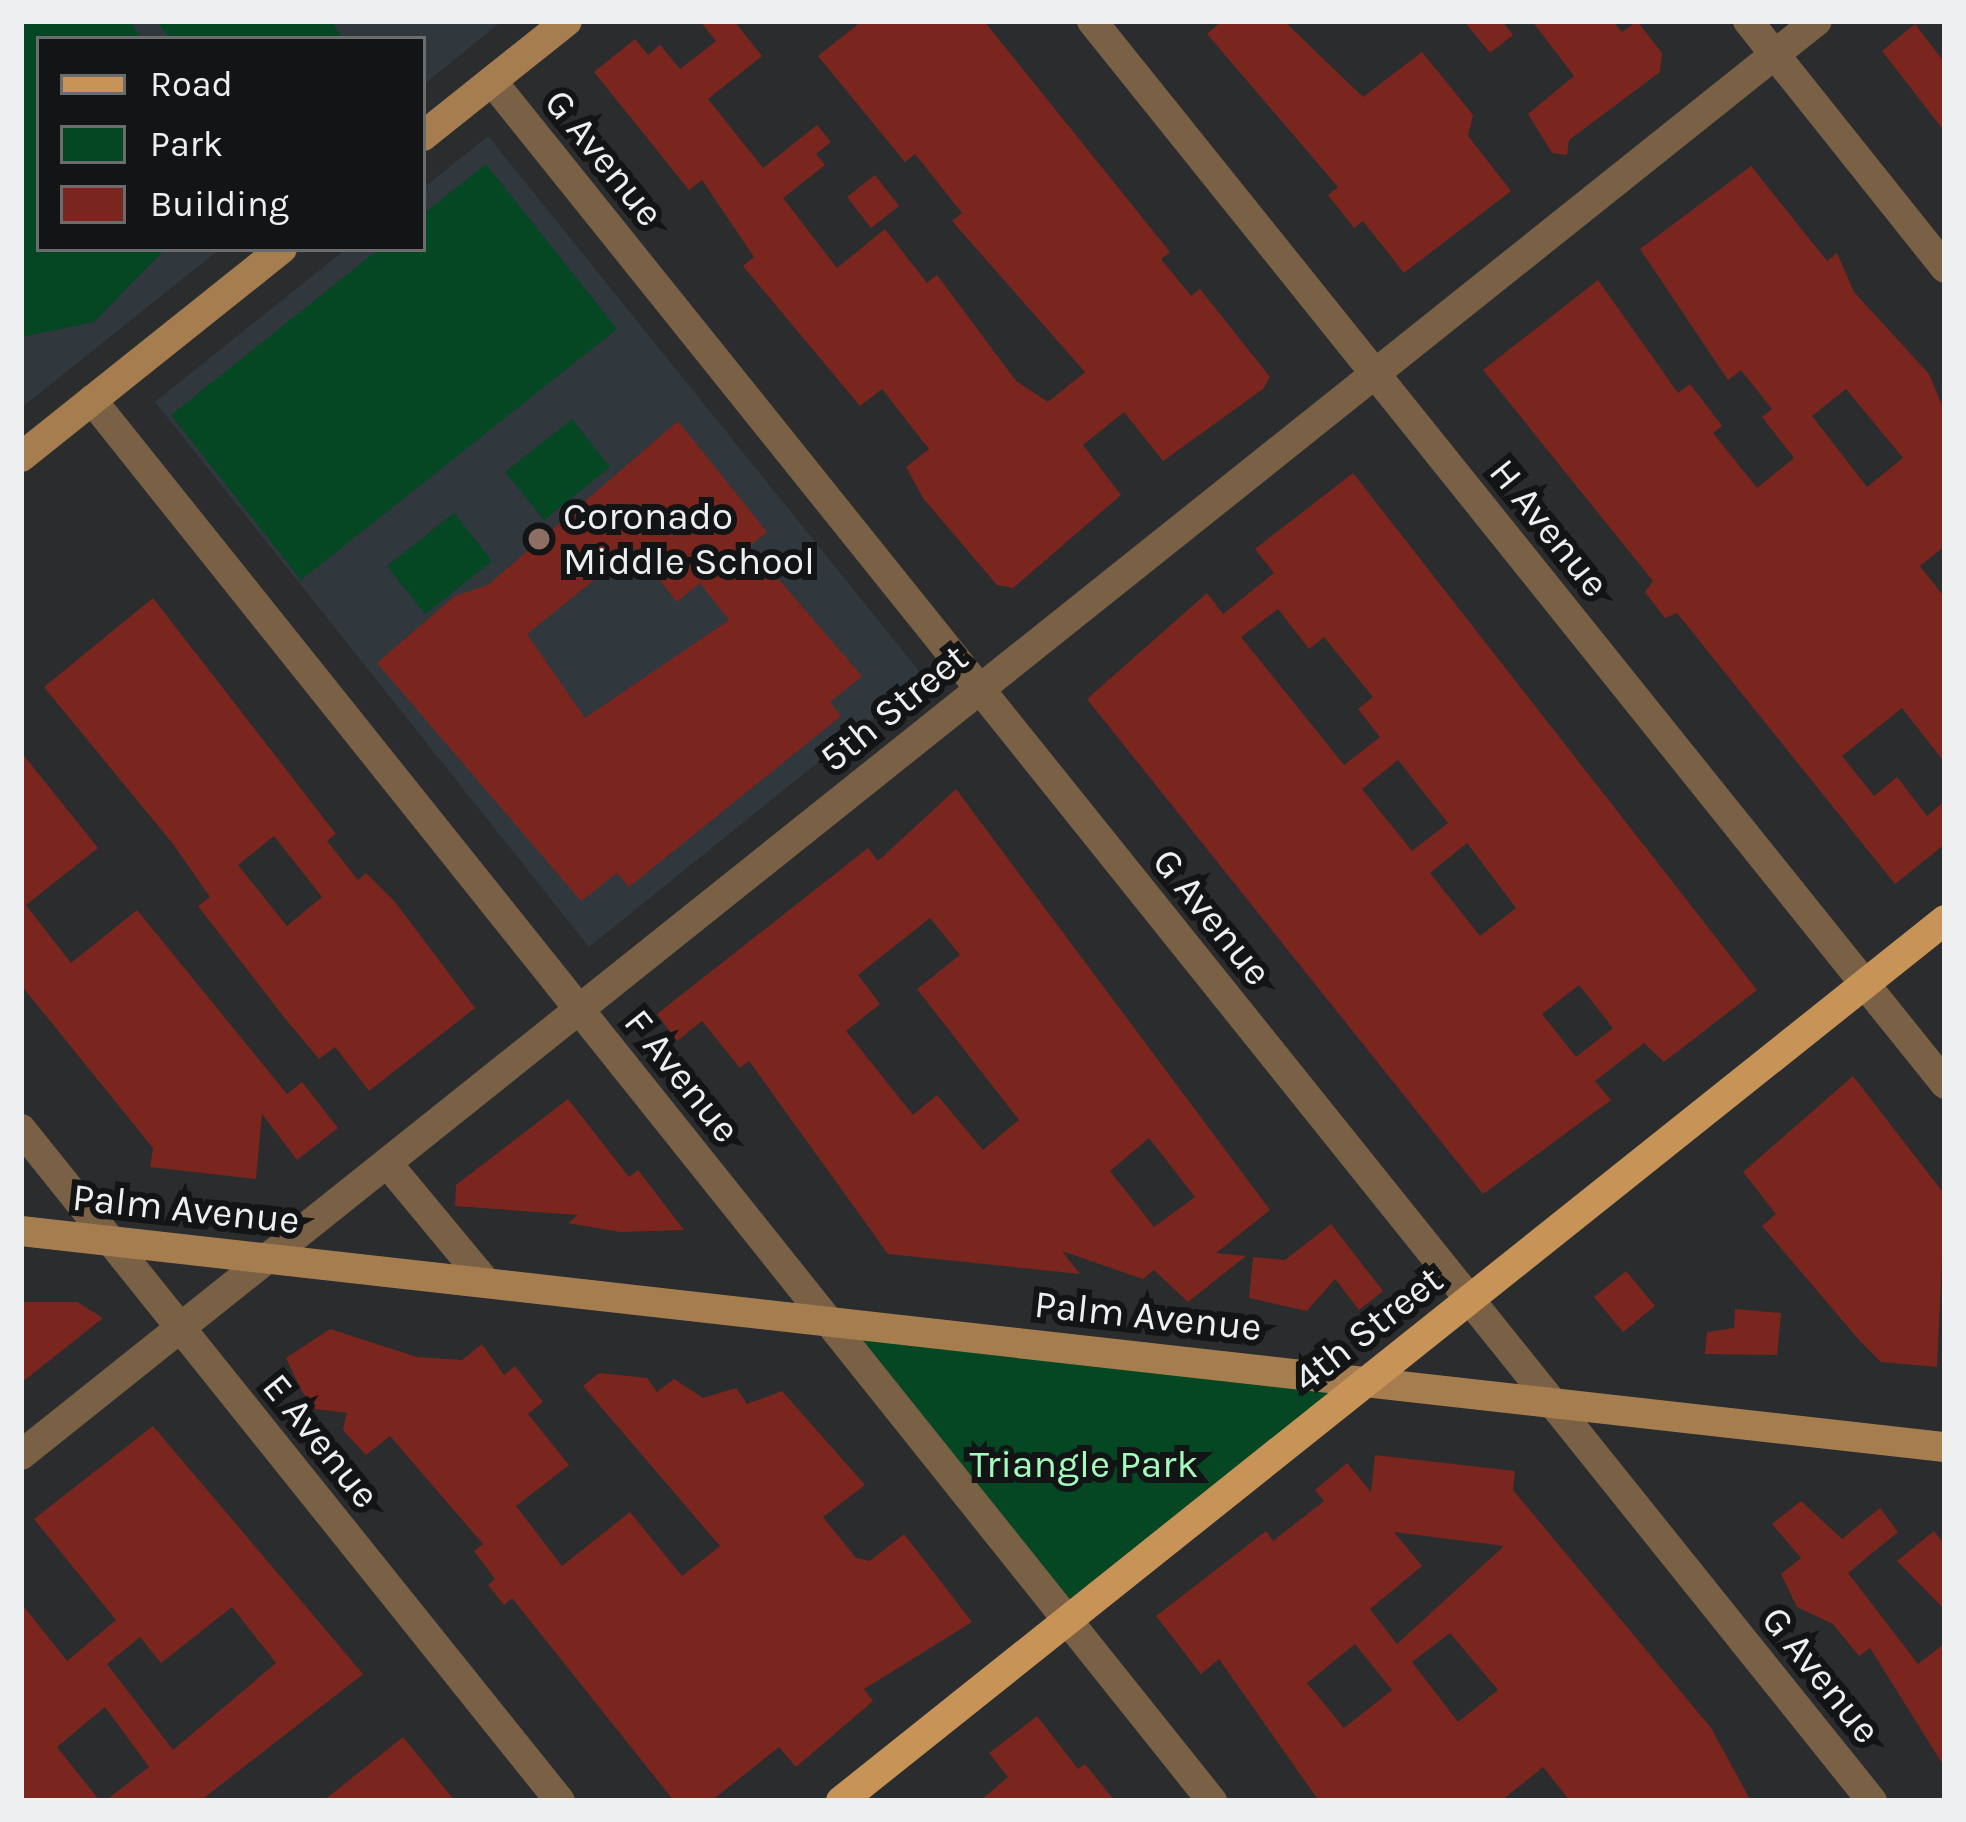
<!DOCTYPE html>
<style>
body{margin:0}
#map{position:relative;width:1966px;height:1822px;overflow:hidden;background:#2a2c2e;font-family:Karla,sans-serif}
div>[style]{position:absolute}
.built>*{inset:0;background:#30373d}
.green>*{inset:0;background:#054623}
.building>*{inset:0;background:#7a261e}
.street>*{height:30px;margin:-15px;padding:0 15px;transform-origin:15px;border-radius:15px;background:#7a6044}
.secondary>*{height:30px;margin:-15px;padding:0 15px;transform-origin:15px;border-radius:15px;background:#a67d4f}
.primary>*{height:30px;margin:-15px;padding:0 15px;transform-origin:15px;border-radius:15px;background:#c89357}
.dots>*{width:33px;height:33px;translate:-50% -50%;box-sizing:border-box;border:6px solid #131415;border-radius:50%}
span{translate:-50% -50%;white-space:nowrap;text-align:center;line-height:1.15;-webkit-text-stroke:12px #131415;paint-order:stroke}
.street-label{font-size:39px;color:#eeeff0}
.poi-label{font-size:39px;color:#eeeff0}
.left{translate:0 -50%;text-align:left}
.park-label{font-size:39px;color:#a4fbbe}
.frame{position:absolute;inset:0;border:24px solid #eeeff0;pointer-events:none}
.legend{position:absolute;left:36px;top:36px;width:390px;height:216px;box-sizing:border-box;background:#131415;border:3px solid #6b6c6d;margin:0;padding:15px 21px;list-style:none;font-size:36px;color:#eeeff0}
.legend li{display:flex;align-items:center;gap:24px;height:60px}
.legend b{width:60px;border:3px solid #6b6c6d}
</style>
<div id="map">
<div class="built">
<div style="clip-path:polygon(21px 21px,502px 21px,423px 85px,423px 39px,39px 39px,39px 249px,220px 249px,21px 408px)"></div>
<div style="clip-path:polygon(488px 136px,924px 677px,589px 947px,155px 402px,346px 249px,423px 249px,423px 188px)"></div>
</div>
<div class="green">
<div style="clip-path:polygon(21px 21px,129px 21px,143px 39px,39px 39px,39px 249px,165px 249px,94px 322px,21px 337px)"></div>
<div style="clip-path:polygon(156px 21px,331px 21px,344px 39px,171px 39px)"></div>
<div style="clip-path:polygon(486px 164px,617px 329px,301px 580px,171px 415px,379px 249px,423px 249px,423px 214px)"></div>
<div style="clip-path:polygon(572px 419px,610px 467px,544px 520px,505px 472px)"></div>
<div style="clip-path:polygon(454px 513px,492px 561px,425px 614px,387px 566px)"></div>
<div style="clip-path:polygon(832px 1326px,1357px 1385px,1067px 1615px)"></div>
</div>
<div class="building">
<div style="clip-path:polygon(700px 21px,734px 21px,762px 56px,708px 99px,763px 168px,817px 125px,831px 142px,816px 154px,825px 165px,783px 198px,837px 268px,885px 229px,927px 283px,937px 275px,1016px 381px,1048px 402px,1085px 372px,952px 221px,962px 213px,915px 154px,905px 162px,818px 56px,862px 21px,984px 21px,1170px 252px,1161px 259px,1191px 296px,1200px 289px,1270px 377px,1263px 389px,1163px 461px,1124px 412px,1083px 445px,1121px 495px,1013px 588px,997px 585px,923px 498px,906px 467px,929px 449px,882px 389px,860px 406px,743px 266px,754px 257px,702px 180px,689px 190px,594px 72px,635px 39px,648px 55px,660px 45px,680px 69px,716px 41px)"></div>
<div style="clip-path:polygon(1222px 21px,1284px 21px,1363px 97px,1422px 52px,1473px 115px,1468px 136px,1511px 191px,1404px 273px,1363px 221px,1354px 228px,1328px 195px,1338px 187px,1207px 34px)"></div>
<div style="clip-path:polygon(1464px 21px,1502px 21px,1513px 35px,1490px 53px)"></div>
<div style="clip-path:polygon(1532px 21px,1613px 21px,1622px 32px,1637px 21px,1662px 53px,1660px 72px,1569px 140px,1567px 155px,1552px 153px,1528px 114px,1574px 76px)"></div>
<div style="clip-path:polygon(1915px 24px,1945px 63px,1945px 132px,1882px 51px)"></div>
<div style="clip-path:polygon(evenodd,1751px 166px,1827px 261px,1837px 253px,1854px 292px,1929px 374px,1945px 412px,1945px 546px,1920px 566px,1945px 598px,1945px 763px,1902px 708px,1842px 756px,1874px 796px,1897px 777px,1927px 816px,1945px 801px,1945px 844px,1895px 884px,1677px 613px,1665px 618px,1645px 592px,1653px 581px,1483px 370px,1598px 280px,1678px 393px,1690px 384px,1722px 426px,1713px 433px,1757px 488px,1794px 458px,1762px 417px,1772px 409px,1741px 370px,1728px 380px,1640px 249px,1751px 166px,1846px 389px,1903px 458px,1867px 487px,1812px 416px,1846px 389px)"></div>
<div style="clip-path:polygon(875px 175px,899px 206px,871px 228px,847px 197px)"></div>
<div style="clip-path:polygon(evenodd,678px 421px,767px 532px,750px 546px,862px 676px,830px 702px,841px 716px,629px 887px,617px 873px,581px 901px,377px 663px,455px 596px,488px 585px,678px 421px,634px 548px,677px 602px,700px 583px,729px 620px,585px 718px,527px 634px,634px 548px)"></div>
<div style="clip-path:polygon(evenodd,1353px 473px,1757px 990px,1664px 1062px,1644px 1043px,1595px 1081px,1611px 1100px,1483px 1194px,1087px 699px,1207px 593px,1223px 614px,1274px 573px,1255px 549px,1353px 473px,1278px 609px,1309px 649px,1324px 637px,1373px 697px,1358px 709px,1380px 737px,1344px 765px,1241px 637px,1278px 609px,1353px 473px,1398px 760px,1448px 823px,1412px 851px,1362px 789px,1398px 760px,1353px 473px,1467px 843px,1516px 908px,1480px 936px,1430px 873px,1467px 843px,1353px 473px,1579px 985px,1613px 1028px,1576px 1057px,1542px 1014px,1579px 985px)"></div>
<div style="clip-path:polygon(evenodd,153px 598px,336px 834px,327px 841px,358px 880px,366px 873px,395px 902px,475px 1008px,369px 1091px,335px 1047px,319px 1059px,283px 1016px,198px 906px,210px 897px,173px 844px,44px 687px,153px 598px,274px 836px,322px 897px,287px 926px,238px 865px,274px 836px)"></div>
<div style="clip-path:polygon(21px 752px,98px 848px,26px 905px,71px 963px,137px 910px,287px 1094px,302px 1082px,338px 1128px,297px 1160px,262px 1114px,256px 1179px,150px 1167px,153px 1148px,21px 985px)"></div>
<div style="clip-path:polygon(evenodd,956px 789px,1270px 1210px,1216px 1253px,1246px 1256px,1188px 1302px,1154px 1270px,1143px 1279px,1062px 1251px,1080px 1274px,888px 1254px,749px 1061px,740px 1068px,702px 1021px,677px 1041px,657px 1014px,868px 848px,878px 861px,956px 789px,930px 918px,960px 955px,917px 989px,1019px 1120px,983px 1150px,937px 1095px,913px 1115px,846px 1031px,880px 1004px,858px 975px,930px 918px,956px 789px,1149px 1138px,1195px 1197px,1154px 1227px,1110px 1171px,1149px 1138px)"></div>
<div style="clip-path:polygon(1853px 1076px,1945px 1195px,1937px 1367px,1881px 1362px,1860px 1341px,1762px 1226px,1776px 1214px,1743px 1172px)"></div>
<div style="clip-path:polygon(568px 1099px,629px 1177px,638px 1170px,684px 1230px,620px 1232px,568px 1223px,578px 1215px,455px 1206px,456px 1185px)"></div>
<div style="clip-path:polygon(1331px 1224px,1383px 1291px,1359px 1310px,1335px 1279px,1307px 1311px,1249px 1298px,1253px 1257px,1285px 1260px)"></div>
<div style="clip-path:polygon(1626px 1271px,1655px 1306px,1623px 1332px,1594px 1297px)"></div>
<div style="clip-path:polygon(21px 1302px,77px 1302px,103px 1318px,21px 1383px)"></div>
<div style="clip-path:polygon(1735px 1309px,1781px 1313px,1777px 1355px,1705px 1354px,1707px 1332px,1734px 1328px)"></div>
<div style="clip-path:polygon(330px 1329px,417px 1357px,462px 1360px,482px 1344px,504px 1375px,515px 1366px,543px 1402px,528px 1414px,569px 1465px,516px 1506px,562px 1566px,630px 1512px,682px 1576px,720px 1546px,583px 1386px,599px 1373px,647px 1378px,657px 1392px,674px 1379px,703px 1398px,736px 1388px,747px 1404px,782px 1391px,865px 1485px,823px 1517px,856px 1558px,870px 1561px,904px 1534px,972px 1622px,864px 1689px,873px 1701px,796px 1767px,779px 1747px,711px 1801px,674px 1801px,512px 1598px,504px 1605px,488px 1585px,495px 1579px,474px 1551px,483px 1544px,390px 1436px,366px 1455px,343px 1430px,347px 1413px,315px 1409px,301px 1390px,286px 1358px)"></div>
<div style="clip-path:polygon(evenodd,153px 1426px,363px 1674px,200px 1801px,105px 1801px,149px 1767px,105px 1707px,57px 1747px,100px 1801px,21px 1801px,21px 1603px,67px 1661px,116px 1620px,34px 1519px,153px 1426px,232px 1607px,276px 1663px,173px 1750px,107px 1664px,140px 1637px,161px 1663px,232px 1607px)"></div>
<div style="clip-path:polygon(evenodd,1375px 1455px,1515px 1471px,1513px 1490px,1711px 1728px,1751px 1801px,1570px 1801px,1543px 1767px,1501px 1801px,1319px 1801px,1219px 1659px,1201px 1674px,1156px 1616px,1266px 1531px,1273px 1541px,1324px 1501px,1315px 1490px,1347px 1463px,1371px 1492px,1375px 1455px,1394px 1532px,1504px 1546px,1397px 1644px,1370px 1609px,1422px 1566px,1394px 1532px,1375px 1455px,1450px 1633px,1498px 1690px,1458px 1722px,1412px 1662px,1450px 1633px,1375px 1455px,1355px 1644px,1392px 1690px,1344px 1728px,1307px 1683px,1355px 1644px)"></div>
<div style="clip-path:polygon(1801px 1501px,1842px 1539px,1880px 1508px,1898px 1532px,1848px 1573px,1918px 1664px,1945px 1643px,1945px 1768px,1870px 1648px,1859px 1656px,1833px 1624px,1797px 1607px,1781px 1574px,1801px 1558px,1772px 1524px)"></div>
<div style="clip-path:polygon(1934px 1531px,1945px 1545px,1945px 1610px,1897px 1561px)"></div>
<div style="clip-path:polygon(1037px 1716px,1078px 1769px,1085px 1764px,1115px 1801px,980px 1801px,1008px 1777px,989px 1753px)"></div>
<div style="clip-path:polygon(403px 1737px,455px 1801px,323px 1801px)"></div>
</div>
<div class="street">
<div style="left:1092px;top:21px;width:1363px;rotate:51.25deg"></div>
<div style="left:1748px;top:21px;width:316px;rotate:51.4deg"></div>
<div style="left:492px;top:81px;width:2205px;rotate:51.26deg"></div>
<div style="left:92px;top:400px;width:1794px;rotate:51.36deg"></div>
<div style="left:21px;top:1129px;width:861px;rotate:51.27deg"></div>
<div style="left:387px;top:1163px;width:153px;rotate:50.3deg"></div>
<div style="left:21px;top:1455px;width:2298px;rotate:-38.61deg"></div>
</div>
<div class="secondary">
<div style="left:423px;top:136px;width:184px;rotate:-38.6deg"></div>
<div style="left:21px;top:457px;width:334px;rotate:-38.6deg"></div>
<div style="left:21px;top:1231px;width:1936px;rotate:6.41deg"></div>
</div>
<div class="primary">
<div style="left:841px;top:1801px;width:1412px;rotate:-38.59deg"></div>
</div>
<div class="dots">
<div style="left:539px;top:539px;background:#8d6e63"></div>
</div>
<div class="street-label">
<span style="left:604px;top:158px;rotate:51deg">G Avenue</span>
<span style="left:1549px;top:528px;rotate:51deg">H Avenue</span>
<span style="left:894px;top:708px;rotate:-39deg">5th Street</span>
<span style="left:1212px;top:917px;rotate:51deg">G Avenue</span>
<span style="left:682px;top:1076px;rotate:51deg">F Avenue</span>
<span style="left:186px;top:1209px;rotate:6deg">Palm Avenue</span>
<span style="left:1148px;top:1316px;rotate:6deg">Palm Avenue</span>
<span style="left:1368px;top:1329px;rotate:-38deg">4th Street</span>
<span style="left:321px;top:1441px;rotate:51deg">E Avenue</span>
<span style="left:1821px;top:1675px;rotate:51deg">G Avenue</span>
</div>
<div class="poi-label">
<span class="left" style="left:563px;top:539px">Coronado<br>Middle School</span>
</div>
<div class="park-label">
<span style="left:1084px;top:1464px">Triangle Park</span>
</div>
<div class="frame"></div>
<ul class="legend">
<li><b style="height:15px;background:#c89357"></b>Road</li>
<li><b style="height:33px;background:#054623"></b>Park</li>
<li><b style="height:33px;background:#7a261e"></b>Building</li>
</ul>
</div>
